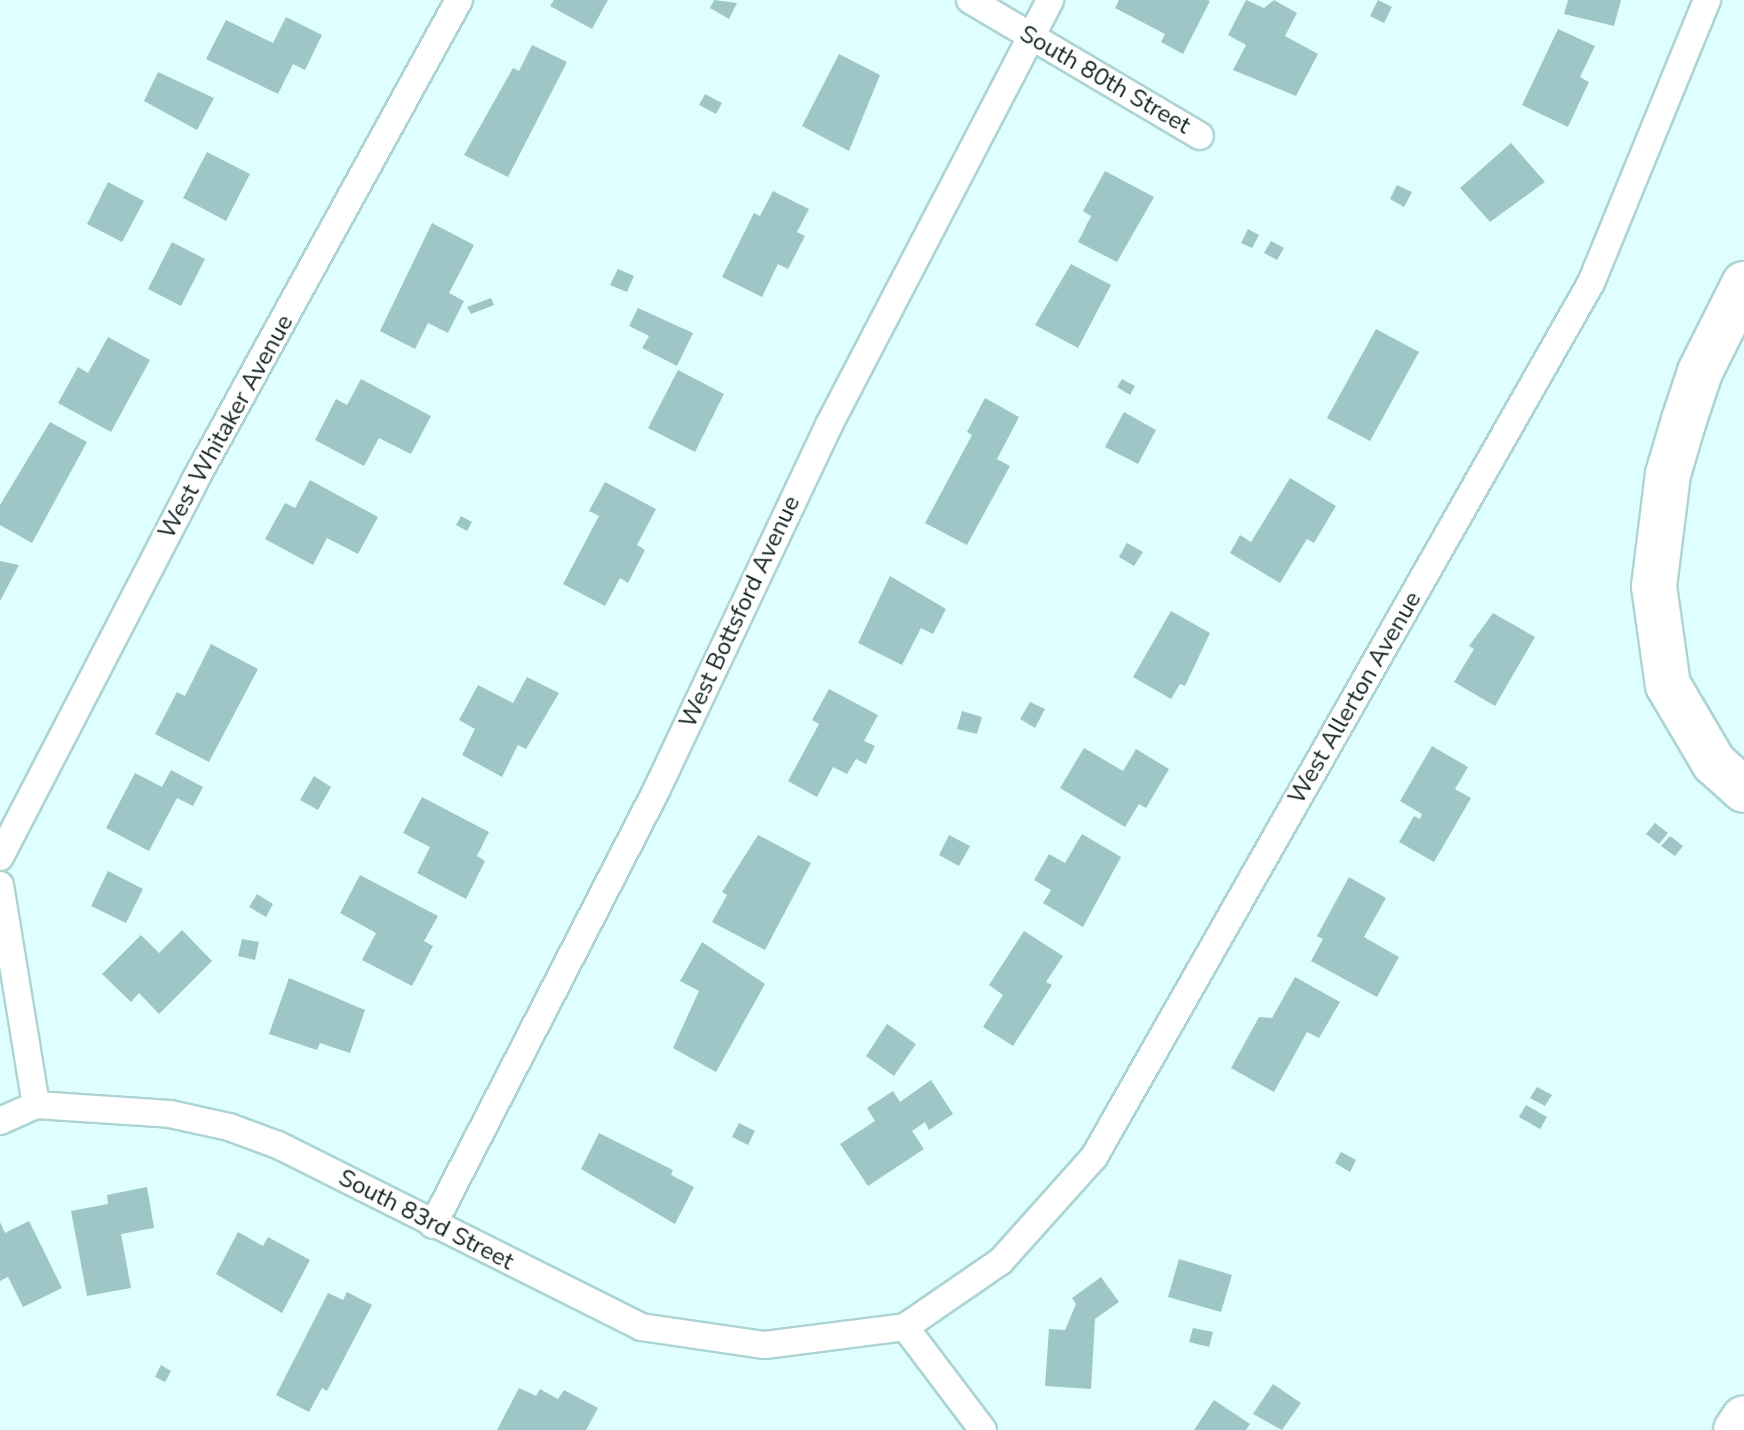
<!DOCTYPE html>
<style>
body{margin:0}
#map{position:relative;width:1744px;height:1430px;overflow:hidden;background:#defffe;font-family:"Nunito Sans",sans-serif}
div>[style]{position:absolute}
.building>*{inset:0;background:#9fc6c6}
.roads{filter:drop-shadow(2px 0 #add4d4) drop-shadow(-2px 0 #add4d4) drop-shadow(0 2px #add4d4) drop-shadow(0 -2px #add4d4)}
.street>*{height:26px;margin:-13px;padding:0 13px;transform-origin:13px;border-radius:13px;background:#fff}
.highway>*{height:44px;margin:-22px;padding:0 22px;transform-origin:22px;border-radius:22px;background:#fff}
span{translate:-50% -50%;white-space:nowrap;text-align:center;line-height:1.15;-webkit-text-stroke:6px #fff;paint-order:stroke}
.street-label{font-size:24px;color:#122121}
</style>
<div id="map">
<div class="building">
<div style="clip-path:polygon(554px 0,608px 0,592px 29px,550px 6px)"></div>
<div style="clip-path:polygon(714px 0,737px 3px,729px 19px,710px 8px)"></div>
<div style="clip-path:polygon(1119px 0,1207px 0,1210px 1px,1183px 54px,1161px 42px,1165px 34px,1115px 8px)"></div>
<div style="clip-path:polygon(1246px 0,1264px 8px,1274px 0,1297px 13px,1285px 36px,1318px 54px,1296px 96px,1233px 70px,1246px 45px,1228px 35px)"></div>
<div style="clip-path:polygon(1378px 0,1392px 7px,1384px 23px,1370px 16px)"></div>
<div style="clip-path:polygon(1568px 0,1621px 0,1614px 26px,1564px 14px)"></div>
<div style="clip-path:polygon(286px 17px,322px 35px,305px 70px,293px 64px,278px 94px,206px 59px,226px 20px,273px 43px)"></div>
<div style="clip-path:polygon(1558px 29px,1595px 46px,1580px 77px,1589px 82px,1568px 127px,1522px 105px)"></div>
<div style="clip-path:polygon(532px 45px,567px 62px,508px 177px,464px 155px,513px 68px,519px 71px)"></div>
<div style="clip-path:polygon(839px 54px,880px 75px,849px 151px,802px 126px)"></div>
<div style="clip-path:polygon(158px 72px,214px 98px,197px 130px,144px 101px)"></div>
<div style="clip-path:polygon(705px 94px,722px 103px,716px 114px,699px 105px)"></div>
<div style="clip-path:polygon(1511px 143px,1545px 182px,1490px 222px,1460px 188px)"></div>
<div style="clip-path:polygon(207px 152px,250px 174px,226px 221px,183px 198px)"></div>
<div style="clip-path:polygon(1105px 171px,1154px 197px,1117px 262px,1078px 242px,1091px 216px,1083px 211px)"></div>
<div style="clip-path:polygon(108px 182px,144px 201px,122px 242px,87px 224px)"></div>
<div style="clip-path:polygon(1397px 185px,1412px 192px,1404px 207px,1390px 199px)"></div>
<div style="clip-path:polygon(773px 191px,809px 209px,797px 232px,805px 236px,788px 269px,778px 264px,762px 297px,722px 277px,754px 213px,760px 216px)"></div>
<div style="clip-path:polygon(432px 223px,474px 245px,449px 293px,464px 301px,448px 333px,428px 323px,415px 349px,380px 331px)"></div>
<div style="clip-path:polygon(1248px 229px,1259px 235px,1252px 248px,1241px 243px)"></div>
<div style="clip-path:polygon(1271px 241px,1284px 248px,1277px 260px,1264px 253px)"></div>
<div style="clip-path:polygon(172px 242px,205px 259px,181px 306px,148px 289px)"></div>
<div style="clip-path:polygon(1071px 264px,1111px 285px,1078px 348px,1035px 325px)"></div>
<div style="clip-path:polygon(618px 269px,634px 276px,627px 292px,610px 285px)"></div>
<div style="clip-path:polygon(491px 298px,494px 305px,471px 314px,467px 307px)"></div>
<div style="clip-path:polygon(638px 308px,693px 333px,677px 366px,642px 348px,649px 336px,629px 326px)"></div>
<div style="clip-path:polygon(1376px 329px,1419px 352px,1370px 441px,1327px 418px)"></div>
<div style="clip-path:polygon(108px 337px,150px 360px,111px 432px,58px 403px,78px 367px,88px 373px)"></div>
<div style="clip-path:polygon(678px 370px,724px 394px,695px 452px,648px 428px)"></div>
<div style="clip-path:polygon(361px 379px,431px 416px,411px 454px,379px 438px,364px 466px,315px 440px,336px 399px,347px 405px)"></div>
<div style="clip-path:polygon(1122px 379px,1135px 386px,1130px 395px,1117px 387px)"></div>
<div style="clip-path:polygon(985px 398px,1019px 417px,997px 459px,1010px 466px,967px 545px,925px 523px,972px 435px,967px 432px)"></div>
<div style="clip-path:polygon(1124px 412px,1156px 430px,1138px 464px,1105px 447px)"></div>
<div style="clip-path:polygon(50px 422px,87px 442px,32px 543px,0 525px,0 505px)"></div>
<div style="clip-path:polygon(1290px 478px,1336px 506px,1314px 543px,1307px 539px,1280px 583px,1230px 553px,1240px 535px,1251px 542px)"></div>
<div style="clip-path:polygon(310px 480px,378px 517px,358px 554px,327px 538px,313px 565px,265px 539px,285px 503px,295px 508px)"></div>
<div style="clip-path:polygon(605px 482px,656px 509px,637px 545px,645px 550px,628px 583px,620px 578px,605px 606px,563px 584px,599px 516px,589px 511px)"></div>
<div style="clip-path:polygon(461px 516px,472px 522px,467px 531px,456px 525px)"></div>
<div style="clip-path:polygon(1127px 543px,1143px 552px,1134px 566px,1119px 557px)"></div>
<div style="clip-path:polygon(0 561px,19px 565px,0 601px)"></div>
<div style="clip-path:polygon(890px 576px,946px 609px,933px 634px,921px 628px,902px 665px,858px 643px)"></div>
<div style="clip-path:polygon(1171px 611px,1210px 633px,1185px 686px,1180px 684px,1171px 699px,1133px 677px)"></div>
<div style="clip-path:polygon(1493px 613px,1535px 637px,1495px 706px,1454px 682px,1474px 649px,1469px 646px)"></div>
<div style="clip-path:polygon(211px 644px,258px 669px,209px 762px,155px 734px,177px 692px,185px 696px)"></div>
<div style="clip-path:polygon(527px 677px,559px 693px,526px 749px,518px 745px,502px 777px,462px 755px,475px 729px,459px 720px,478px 685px,513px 703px)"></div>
<div style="clip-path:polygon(829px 689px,878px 715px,864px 741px,875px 746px,866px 764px,856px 759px,847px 774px,833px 767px,817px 797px,788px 781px,819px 724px,812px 720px)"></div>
<div style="clip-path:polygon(1030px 702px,1045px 709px,1035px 728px,1020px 719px)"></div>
<div style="clip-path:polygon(962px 711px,982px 717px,977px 734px,957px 729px)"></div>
<div style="clip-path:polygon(1432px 746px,1468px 767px,1455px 789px,1471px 798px,1434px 862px,1399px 842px,1414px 816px,1420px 819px,1422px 814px,1400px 801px)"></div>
<div style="clip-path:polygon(1084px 748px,1123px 771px,1136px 749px,1169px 769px,1146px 808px,1139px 804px,1125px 827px,1060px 788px)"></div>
<div style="clip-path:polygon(171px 770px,203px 787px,193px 806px,177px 798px,149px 851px,106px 828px,135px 773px,162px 787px)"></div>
<div style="clip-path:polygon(314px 776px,331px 787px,318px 810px,300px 800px)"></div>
<div style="clip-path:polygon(422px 797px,489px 832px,477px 856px,485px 861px,466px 899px,417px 873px,430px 847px,403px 833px)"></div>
<div style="clip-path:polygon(1655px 823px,1668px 833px,1659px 844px,1646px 834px)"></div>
<div style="clip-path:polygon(1082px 834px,1121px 857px,1083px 927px,1043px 903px,1051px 890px,1034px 880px,1049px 854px,1065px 863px)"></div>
<div style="clip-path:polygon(758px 835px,811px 863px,765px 950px,712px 922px,727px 895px,722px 892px)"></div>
<div style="clip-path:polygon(949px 835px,970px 846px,959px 866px,939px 855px)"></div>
<div style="clip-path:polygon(1670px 836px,1683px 846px,1675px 856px,1661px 846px)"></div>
<div style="clip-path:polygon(108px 871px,143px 889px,126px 923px,91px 906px)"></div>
<div style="clip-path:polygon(360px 875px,438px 916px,424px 941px,433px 946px,412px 986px,362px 960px,376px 933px,340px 913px)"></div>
<div style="clip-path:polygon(1349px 877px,1386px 898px,1364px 937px,1399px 957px,1377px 997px,1311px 961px,1323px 939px,1317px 936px)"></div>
<div style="clip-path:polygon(257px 894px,273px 904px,266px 917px,249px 907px)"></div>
<div style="clip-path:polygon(182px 930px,212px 961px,159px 1014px,139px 993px,131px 1002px,102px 974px,141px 935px,159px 953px)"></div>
<div style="clip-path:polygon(1024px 931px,1063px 956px,1046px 982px,1052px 985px,1013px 1046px,983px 1027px,1003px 995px,989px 985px)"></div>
<div style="clip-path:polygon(242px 939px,259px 942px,255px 960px,238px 956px)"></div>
<div style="clip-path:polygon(702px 942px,765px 984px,716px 1072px,673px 1048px,699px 991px,680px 981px)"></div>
<div style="clip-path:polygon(1295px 977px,1340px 1002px,1319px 1038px,1307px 1032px,1274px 1092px,1231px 1068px,1259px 1017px,1272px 1018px)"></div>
<div style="clip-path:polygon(289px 978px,365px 1010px,350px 1053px,320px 1043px,317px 1050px,269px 1034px)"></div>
<div style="clip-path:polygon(887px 1024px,916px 1044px,894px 1076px,866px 1056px)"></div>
<div style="clip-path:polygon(931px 1080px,953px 1114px,929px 1130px,925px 1122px,912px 1131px,924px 1149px,868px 1186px,840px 1144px,875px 1121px,867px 1108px,893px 1091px,900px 1102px)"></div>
<div style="clip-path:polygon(1537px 1087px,1552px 1095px,1545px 1106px,1530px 1098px)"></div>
<div style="clip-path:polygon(1526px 1105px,1547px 1117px,1540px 1129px,1519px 1117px)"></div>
<div style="clip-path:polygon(739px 1123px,755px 1131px,748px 1145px,732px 1137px)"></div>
<div style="clip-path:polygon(599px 1133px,673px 1170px,671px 1175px,694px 1187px,675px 1224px,581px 1169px)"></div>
<div style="clip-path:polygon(1341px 1152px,1356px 1160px,1350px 1172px,1335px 1163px)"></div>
<div style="clip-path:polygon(147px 1187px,154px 1228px,121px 1234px,131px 1288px,87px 1296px,71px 1211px,108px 1204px,107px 1195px)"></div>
<div style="clip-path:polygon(29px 1221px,62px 1288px,23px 1307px,8px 1277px,0 1281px,0 1222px,5px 1233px)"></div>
<div style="clip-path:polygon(238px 1232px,263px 1246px,268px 1237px,310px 1260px,282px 1313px,216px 1274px)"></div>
<div style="clip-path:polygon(1179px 1259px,1232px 1275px,1221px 1312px,1168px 1297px)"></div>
<div style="clip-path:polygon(1101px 1277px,1119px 1302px,1095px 1319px,1091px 1389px,1045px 1386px,1049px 1329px,1065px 1330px,1076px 1304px,1072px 1298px)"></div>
<div style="clip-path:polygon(347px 1292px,372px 1305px,327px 1391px,322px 1388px,309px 1412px,276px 1395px,328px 1293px,343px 1300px)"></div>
<div style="clip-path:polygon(1193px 1328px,1213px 1332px,1209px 1347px,1189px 1342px)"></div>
<div style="clip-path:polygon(161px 1365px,171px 1371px,165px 1382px,155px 1377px)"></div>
<div style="clip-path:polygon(1273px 1384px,1301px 1403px,1282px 1430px,1253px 1414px)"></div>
<div style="clip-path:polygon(519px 1388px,536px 1396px,540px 1389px,558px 1399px,564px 1390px,598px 1408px,586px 1430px,497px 1430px)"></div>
<div style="clip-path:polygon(1214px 1400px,1250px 1424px,1246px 1430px,1194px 1430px)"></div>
</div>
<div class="roads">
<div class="street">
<div style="left:970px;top:0;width:267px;rotate:30.6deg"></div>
<div style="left:0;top:857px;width:422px;rotate:-62.6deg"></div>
<div style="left:194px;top:482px;width:550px;rotate:-61.2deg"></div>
<div style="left:0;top:885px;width:223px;rotate:80.7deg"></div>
<div style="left:0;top:1121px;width:39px;rotate:-24deg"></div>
<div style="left:36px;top:1105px;width:134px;rotate:3.8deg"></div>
<div style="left:170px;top:1114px;width:60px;rotate:12.4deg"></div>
<div style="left:229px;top:1127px;width:52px;rotate:20.2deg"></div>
<div style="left:278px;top:1145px;width:406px;rotate:26.6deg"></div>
<div style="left:641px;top:1327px;width:125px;rotate:8.3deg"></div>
<div style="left:765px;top:1345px;width:141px;rotate:-7.3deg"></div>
<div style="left:905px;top:1327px;width:116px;rotate:-34.5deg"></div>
<div style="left:1001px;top:1261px;width:140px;rotate:-48.2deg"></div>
<div style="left:1094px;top:1157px;width:1005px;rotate:-60.38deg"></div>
<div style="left:1591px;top:283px;width:306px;rotate:-67.7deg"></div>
<div style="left:433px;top:1225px;width:490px;rotate:-62.8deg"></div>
<div style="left:657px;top:789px;width:403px;rotate:-64.7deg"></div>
<div style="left:829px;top:425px;width:479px;rotate:-62.5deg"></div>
<div style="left:905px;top:1327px;width:129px;rotate:52.9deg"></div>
</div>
<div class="highway">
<div style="left:1744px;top:284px;width:98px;rotate:116.6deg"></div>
<div style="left:1700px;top:372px;width:51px;rotate:108.4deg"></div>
<div style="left:1684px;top:420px;width:56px;rotate:106.5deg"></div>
<div style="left:1668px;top:474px;width:113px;rotate:97.1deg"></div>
<div style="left:1654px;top:586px;width:100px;rotate:82deg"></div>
<div style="left:1668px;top:685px;width:91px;rotate:59.5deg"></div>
<div style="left:1714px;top:763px;width:40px;rotate:42deg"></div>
<div style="left:1736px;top:1430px;width:14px;rotate:-56deg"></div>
</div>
</div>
<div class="street-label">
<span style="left:1105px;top:80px;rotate:30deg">South 80th Street</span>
<span style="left:226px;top:427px;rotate:-61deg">West Whitaker Avenue</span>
<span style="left:740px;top:612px;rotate:-65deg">West Bottsford Avenue</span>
<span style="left:1355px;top:698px;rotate:-60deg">West Allerton Avenue</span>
<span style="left:426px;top:1220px;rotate:27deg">South 83rd Street</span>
</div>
</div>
